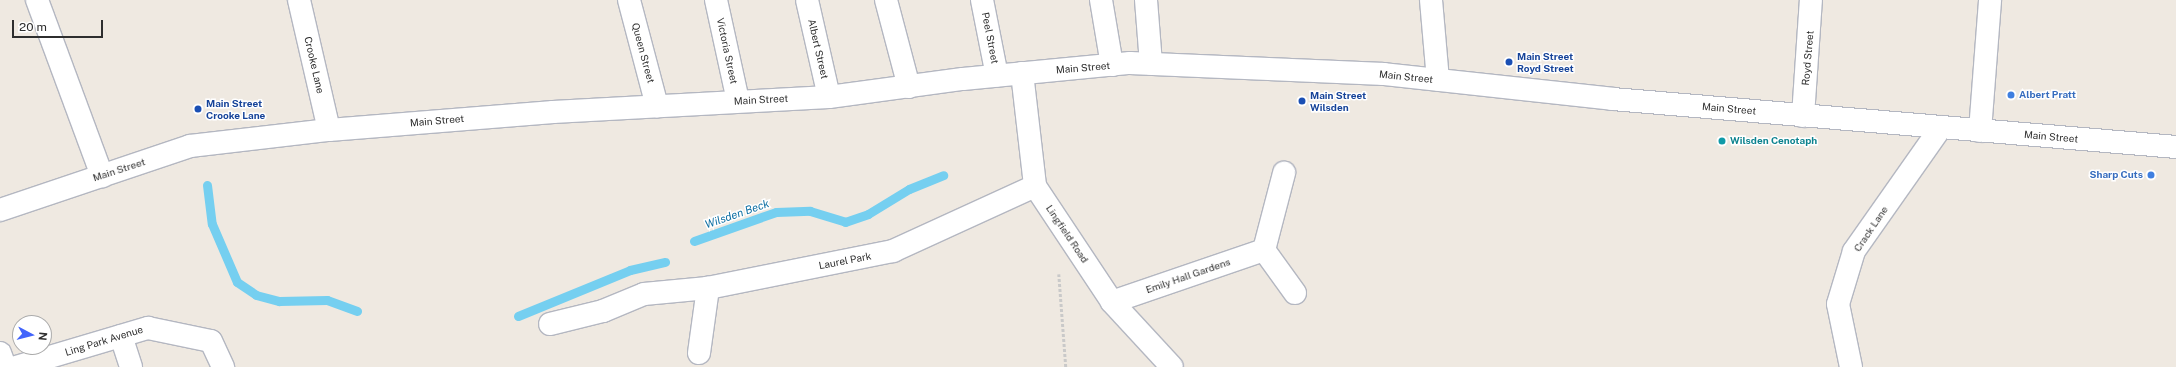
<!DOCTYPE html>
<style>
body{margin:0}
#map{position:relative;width:2176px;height:367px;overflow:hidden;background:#efe9e1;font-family:"Public Sans",sans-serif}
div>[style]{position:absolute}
.stream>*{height:9px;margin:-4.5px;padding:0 4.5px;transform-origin:4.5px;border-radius:4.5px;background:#75cff0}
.path>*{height:2.5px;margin-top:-1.25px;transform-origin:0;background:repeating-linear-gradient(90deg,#c9c9c9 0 3px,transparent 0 5px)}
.roads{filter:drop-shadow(1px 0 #b4b7c1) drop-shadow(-1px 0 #b4b7c1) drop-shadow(0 1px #b4b7c1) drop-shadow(0 -1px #b4b7c1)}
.minor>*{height:22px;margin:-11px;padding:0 11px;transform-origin:11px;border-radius:11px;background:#fff}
.dots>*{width:11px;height:11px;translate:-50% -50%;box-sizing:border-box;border:2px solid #fff;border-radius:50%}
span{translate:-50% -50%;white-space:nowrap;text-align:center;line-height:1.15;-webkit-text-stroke:3px #fff;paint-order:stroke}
.street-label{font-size:10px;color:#2e2e2e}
.transit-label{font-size:10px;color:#164399;font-weight:700}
.left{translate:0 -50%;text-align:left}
.shop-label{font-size:10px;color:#366cbe;font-weight:700}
.right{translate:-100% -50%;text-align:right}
.culture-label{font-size:10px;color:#0d838f;font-weight:700}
.water-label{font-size:11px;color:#0d6fa3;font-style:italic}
.north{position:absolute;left:12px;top:315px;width:40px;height:40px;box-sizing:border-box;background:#fff;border:1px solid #ababab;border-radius:50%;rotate:97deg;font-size:11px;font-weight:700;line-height:16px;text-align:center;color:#2e2e2e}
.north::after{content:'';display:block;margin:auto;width:14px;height:18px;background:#4264fb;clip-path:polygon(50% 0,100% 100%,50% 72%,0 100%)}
.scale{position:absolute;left:12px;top:20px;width:91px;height:18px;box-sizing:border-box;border:2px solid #2e2e2e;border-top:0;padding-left:5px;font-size:12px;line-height:14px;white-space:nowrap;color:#2e2e2e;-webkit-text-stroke:3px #fff;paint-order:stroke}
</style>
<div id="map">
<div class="stream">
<div style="left:207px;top:185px;width:39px;rotate:83deg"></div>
<div style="left:212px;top:224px;width:63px;rotate:66.7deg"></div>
<div style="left:237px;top:282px;width:23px;rotate:34deg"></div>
<div style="left:256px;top:295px;width:24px;rotate:15deg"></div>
<div style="left:279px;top:301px;width:48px;rotate:-1.2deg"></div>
<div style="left:327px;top:300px;width:32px;rotate:20deg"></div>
<div style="left:694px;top:241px;width:87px;rotate:-19.5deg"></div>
<div style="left:776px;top:212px;width:34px;rotate:-2deg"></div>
<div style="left:810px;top:211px;width:37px;rotate:17deg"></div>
<div style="left:845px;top:222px;width:24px;rotate:-19deg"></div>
<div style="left:868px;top:214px;width:48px;rotate:-31.4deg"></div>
<div style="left:909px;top:189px;width:37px;rotate:-22deg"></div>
<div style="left:518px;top:316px;width:121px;rotate:-22.3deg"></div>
<div style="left:630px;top:270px;width:36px;rotate:-13deg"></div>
</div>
<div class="path">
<div style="left:1059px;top:274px;width:93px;rotate:85.7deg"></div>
</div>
<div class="roads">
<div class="minor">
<div style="left:37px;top:0;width:188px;rotate:69.7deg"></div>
<div style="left:299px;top:0;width:133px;rotate:77deg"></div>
<div style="left:629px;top:0;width:110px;rotate:75.2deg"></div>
<div style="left:716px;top:0;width:103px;rotate:77.7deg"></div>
<div style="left:807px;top:0;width:99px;rotate:77.2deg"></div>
<div style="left:886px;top:0;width:90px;rotate:75.2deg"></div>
<div style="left:982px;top:0;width:77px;rotate:78.8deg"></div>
<div style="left:1101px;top:0;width:66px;rotate:80.4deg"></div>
<div style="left:1146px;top:0;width:64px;rotate:85.5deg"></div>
<div style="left:1431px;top:0;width:80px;rotate:85deg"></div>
<div style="left:1022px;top:73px;width:114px;rotate:83.4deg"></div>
<div style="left:1035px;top:186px;width:139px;rotate:56.4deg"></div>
<div style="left:1112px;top:302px;width:88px;rotate:47.3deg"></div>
<div style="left:1803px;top:116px;width:116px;rotate:-86.1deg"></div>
<div style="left:1980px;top:131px;width:131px;rotate:-85.6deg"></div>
<div style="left:0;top:210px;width:200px;rotate:-18.6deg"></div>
<div style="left:190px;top:146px;width:140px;rotate:-6.6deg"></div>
<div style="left:329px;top:130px;width:225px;rotate:-4.6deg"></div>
<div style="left:553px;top:112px;width:276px;rotate:-3.1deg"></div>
<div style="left:829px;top:97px;width:135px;rotate:-7.7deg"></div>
<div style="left:963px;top:79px;width:168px;rotate:-5.5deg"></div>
<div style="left:1130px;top:63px;width:254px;rotate:2.5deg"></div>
<div style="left:1384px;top:74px;width:230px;rotate:6.2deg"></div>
<div style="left:1613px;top:99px;width:565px;rotate:4.87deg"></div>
<div style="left:1264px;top:250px;width:80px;rotate:-75.4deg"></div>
<div style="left:1112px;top:302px;width:161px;rotate:-18.9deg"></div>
<div style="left:1264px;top:250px;width:53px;rotate:54.2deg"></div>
<div style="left:550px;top:324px;width:55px;rotate:-13.8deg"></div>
<div style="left:603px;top:311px;width:44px;rotate:-22.5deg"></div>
<div style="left:644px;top:294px;width:64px;rotate:-5.4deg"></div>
<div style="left:121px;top:336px;width:33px;rotate:72deg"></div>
<div style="left:0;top:353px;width:15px;rotate:70deg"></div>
<div style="left:699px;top:353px;width:66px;rotate:-82.1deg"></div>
<div style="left:708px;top:288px;width:189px;rotate:-11.3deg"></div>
<div style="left:893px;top:251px;width:156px;rotate:-24.6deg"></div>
<div style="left:16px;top:367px;width:138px;rotate:-16.5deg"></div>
<div style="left:148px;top:328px;width:64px;rotate:11.7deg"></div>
<div style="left:211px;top:341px;width:29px;rotate:65deg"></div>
<div style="left:1851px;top:367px;width:64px;rotate:-101.7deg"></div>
<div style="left:1838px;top:304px;width:55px;rotate:-73.2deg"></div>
<div style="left:1854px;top:251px;width:151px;rotate:-54.9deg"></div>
</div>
</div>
<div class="dots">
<div style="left:1509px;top:62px;background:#1a4fb4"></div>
<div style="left:2011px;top:95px;background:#3f7fe0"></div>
<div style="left:1302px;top:101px;background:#1a4fb4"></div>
<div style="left:198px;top:109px;background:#1a4fb4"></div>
<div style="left:1722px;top:141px;background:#0f9aa8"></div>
<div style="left:2151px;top:175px;background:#3f7fe0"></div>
</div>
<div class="street-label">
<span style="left:990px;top:38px;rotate:79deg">Peel Street</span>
<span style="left:818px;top:49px;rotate:77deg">Albert Street</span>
<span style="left:727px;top:51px;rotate:78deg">Victoria Street</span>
<span style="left:643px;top:53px;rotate:75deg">Queen Street</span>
<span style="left:1808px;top:58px;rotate:-85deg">Royd Street</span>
<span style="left:314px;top:65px;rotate:77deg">Crooke Lane</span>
<span style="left:1083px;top:68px;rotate:-5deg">Main Street</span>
<span style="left:1406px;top:77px;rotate:6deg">Main Street</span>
<span style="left:761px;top:100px;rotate:-3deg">Main Street</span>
<span style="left:1729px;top:109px;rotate:5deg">Main Street</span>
<span style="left:437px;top:121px;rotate:-5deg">Main Street</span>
<span style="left:2051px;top:137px;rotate:5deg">Main Street</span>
<span style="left:119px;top:170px;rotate:-18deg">Main Street</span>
<span style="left:1871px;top:229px;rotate:-56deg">Crack Lane</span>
<span style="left:1067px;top:234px;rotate:56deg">Lingfield Road</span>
<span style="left:845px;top:261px;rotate:-11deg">Laurel Park</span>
<span style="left:1188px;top:276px;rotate:-19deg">Emily Hall Gardens</span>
<span style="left:104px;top:341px;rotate:-17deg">Ling Park Avenue</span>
</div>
<div class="transit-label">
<span class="left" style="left:1517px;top:62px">Main Street<br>Royd Street</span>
<span class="left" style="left:1310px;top:101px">Main Street<br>Wilsden</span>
<span class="left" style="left:206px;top:109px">Main Street<br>Crooke Lane</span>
</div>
<div class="shop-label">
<span class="left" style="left:2019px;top:95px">Albert Pratt</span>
<span class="right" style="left:2143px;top:175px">Sharp Cuts</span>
</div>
<div class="culture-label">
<span class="left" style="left:1730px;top:141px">Wilsden Cenotaph</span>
</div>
<div class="water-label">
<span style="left:737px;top:214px;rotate:-19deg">Wilsden Beck</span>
</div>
<div class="north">N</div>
<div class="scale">20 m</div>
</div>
